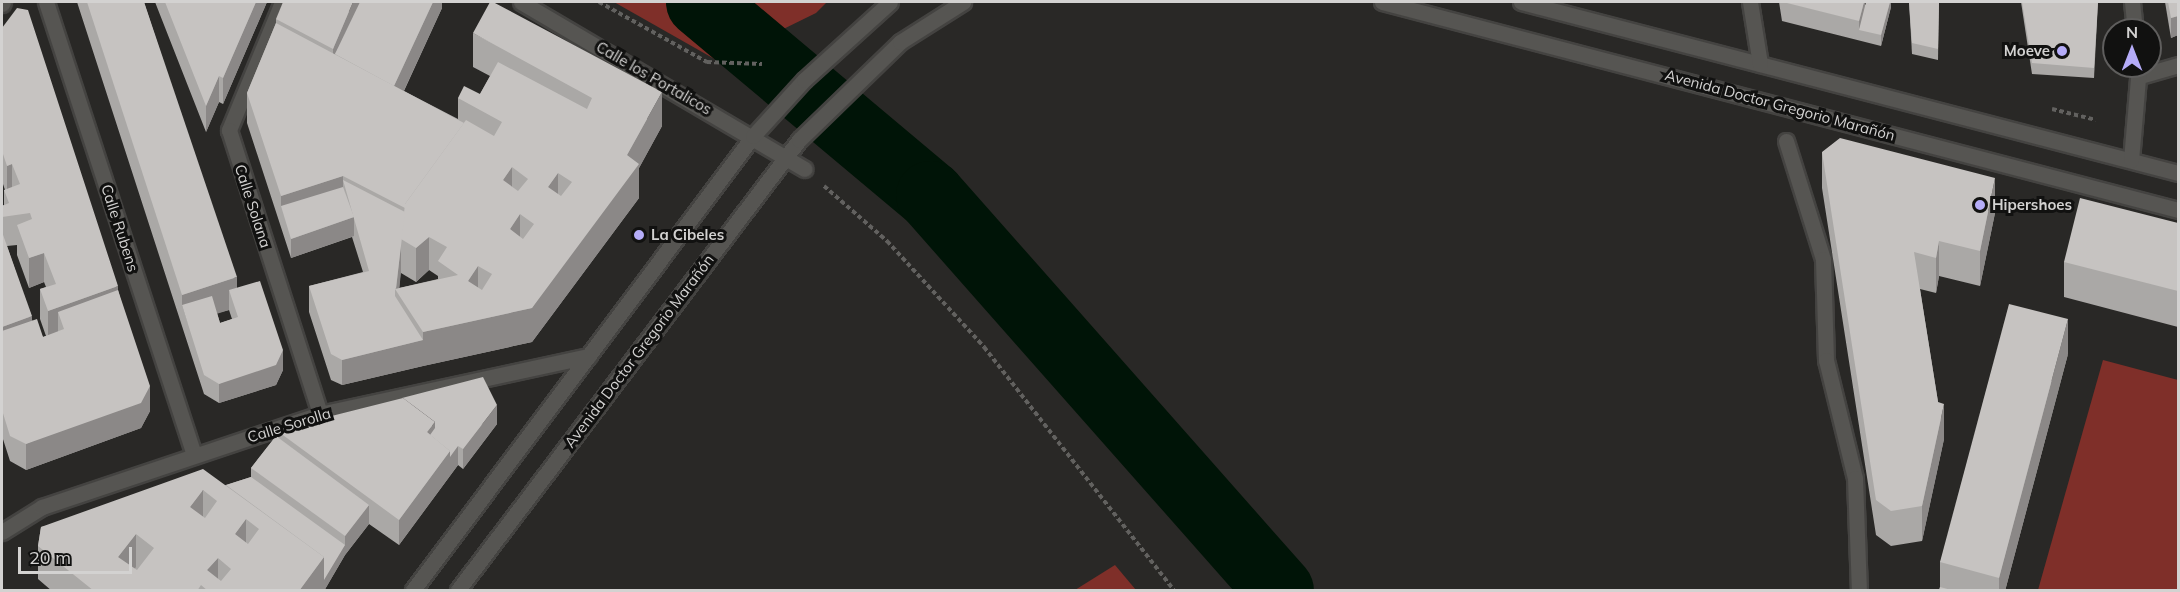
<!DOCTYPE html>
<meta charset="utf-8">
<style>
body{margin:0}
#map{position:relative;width:2180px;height:592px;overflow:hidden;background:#292826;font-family:Mulish,sans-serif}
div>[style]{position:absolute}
.green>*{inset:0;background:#7f2f29}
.river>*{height:69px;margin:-34.5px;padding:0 34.5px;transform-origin:34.5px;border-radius:34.5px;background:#001407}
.path>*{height:4px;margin-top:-2px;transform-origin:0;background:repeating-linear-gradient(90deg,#62615f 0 4.5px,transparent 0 7.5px)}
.roads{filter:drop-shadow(2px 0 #444341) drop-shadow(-2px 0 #444341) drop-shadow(0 2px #444341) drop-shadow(0 -2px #444341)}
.minor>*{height:15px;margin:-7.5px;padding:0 7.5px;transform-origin:7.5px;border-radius:7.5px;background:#565552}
.wall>*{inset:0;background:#aaa8a6}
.shaded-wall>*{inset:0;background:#8b8887}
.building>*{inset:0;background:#c6c3c1}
.dots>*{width:16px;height:16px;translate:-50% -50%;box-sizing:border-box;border:3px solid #111110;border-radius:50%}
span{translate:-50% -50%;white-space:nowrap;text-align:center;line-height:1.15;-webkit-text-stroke:6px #111110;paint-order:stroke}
.poi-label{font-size:15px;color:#d3d2d1;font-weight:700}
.right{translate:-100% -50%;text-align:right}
.left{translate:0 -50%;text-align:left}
.street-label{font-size:15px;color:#d3d2d1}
.frame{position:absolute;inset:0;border:3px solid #d3d2d1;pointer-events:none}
.north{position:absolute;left:2102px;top:18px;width:60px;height:60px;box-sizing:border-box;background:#111110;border:2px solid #5f5e5d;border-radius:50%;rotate:0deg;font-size:16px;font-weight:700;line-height:24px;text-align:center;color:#d3d2d1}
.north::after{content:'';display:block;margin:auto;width:21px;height:27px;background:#b5acf8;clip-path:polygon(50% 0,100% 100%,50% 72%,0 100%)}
.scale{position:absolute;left:18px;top:547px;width:114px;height:27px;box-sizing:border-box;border:3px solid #d3d2d1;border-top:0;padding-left:8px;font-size:18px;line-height:21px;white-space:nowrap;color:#d3d2d1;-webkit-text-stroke:4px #111110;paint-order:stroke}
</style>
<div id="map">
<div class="green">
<div style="clip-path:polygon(614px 2px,827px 2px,816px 13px,718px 61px)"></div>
<div style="clip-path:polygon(2103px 360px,2178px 380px,2178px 590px,2038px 590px)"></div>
<div style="clip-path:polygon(1115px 565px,1136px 590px,1075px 590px)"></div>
</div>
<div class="river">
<div style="left:700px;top:2px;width:300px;rotate:40deg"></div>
<div style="left:930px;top:195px;width:527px;rotate:48.54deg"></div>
</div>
<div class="path">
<div style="left:599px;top:2px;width:124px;rotate:29.1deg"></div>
<div style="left:707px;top:62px;width:55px;rotate:2.1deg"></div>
<div style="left:2052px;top:109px;width:45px;rotate:14deg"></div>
<div style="left:824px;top:186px;width:84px;rotate:41.1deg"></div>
<div style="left:887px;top:241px;width:144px;rotate:47.5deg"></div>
<div style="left:984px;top:347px;width:308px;rotate:52deg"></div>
</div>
<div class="roads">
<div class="minor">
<div style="left:46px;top:2px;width:476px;rotate:71.9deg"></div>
<div style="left:282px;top:2px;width:139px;rotate:112.5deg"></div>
<div style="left:229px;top:130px;width:298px;rotate:72.2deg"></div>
<div style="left:521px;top:2px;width:329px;rotate:30.5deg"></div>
<div style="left:1382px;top:2px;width:823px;rotate:14.64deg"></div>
<div style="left:1521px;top:2px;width:679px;rotate:14.59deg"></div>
<div style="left:1750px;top:2px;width:63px;rotate:80.8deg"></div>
<div style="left:2132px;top:2px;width:28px;rotate:84deg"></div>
<div style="left:2px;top:4px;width:2px;rotate:-63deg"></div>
<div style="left:2140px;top:76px;width:40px;rotate:-16deg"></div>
<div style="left:1786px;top:141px;width:124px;rotate:72.6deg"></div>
<div style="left:1823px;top:259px;width:101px;rotate:88.3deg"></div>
<div style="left:1826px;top:360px;width:122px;rotate:76.2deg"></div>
<div style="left:1855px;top:478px;width:112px;rotate:88deg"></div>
<div style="left:2131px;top:160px;width:94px;rotate:-85.1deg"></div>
<div style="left:2px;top:532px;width:47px;rotate:-32deg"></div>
<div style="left:42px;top:507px;width:293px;rotate:-18.5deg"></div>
<div style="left:320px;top:414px;width:275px;rotate:-12.2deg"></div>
<div style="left:413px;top:590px;width:567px;rotate:-53.17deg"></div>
<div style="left:753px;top:136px;width:76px;rotate:-47.7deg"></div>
<div style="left:804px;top:80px;width:116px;rotate:-42.2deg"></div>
<div style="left:458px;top:590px;width:565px;rotate:-52.85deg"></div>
<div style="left:799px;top:140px;width:141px;rotate:-44.1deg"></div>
<div style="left:900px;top:42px;width:75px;rotate:-32.4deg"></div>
</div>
</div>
<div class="wall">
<div style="clip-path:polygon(evenodd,77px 2px,144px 2px,237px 288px,283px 370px,276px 385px,219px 403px,204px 394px,77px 2px,229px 310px,232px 319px,220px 323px,217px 313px,229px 310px)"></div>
<div style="clip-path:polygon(155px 2px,267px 2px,223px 104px,219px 102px,206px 132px)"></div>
<div style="clip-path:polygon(evenodd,442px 2px,442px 8px,404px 91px,458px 119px,458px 98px,480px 94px,490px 76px,473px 67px,473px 33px,662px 126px,639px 168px,639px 198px,532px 342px,423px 366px,342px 385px,331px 380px,309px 312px,309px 286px,363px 272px,352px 237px,291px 258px,247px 123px,247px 93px,276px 23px,276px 19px,442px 2px,401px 270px,401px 273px,416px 282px,429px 270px,438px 276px,438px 279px,399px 288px,401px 270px)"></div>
<div style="clip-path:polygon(1779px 2px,1865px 2px,1865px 5px,1891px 2px,1891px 7px,1881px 46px,1782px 21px)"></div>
<div style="clip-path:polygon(1909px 2px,1939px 2px,1938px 60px,1912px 54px)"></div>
<div style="clip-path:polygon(2021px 2px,2098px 2px,2094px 78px,2032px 74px)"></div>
<div style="clip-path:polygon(2165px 2px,2178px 2px,2178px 35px,2171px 38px)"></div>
<div style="clip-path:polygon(evenodd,2px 28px,118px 290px,150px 411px,141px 428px,26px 470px,10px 461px,2px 436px,2px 206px,4px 205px,4px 190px,5px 190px,2px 181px,2px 28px,17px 245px,17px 255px,29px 288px,44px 282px,46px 287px,40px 289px,40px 319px,46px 336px,43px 337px,32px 320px,7px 246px,17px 245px)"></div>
<div style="clip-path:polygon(1822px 152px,1995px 213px,1980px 286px,1939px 276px,1936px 293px,1920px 289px,1944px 439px,1922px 541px,1891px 546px,1876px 535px,1822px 188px)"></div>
<div style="clip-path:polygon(2178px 223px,2178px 327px,2064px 297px,2064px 262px)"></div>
<div style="clip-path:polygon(2068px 354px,2005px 591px,1939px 591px,1940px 587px,1940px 562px)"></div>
<div style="clip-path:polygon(497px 424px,463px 469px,458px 465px,399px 545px,369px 524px,345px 555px,324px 591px,52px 591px,38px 579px,38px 546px,41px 527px,226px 485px,251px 477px,251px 468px,276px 436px,276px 430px)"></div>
</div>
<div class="shaded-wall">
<div style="clip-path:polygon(256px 2px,267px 2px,223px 104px,223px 78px)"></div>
<div style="clip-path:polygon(353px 2px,366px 2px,333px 57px,333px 49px)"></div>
<div style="clip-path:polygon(433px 2px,442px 2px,442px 8px,393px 114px,393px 88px)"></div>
<div style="clip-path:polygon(1864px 2px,1865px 2px,1865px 14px,1859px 30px,1859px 21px)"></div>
<div style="clip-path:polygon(1890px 2px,1891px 2px,1891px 7px,1881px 46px,1881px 35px)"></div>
<div style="clip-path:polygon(2178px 16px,2178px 35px,2171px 38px,2171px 18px)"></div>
<div style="clip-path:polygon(219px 76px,219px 102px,206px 132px,206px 106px)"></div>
<div style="clip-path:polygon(662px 92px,662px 126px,639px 168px,639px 198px,532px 342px,423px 366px,423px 332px,532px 308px,627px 155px)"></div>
<div style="clip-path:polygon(12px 164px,12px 194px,7px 196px,7px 166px)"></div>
<div style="clip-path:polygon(512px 167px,512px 201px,503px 180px)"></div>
<div style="clip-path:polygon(558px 173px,558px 207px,548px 187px)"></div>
<div style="clip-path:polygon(343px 176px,343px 206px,281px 206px,281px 196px)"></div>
<div style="clip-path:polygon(1995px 178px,1995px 213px,1980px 286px,1980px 251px)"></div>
<div style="clip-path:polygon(520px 214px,520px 248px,510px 229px)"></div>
<div style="clip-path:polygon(354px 217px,354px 236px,291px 258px,291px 239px)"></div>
<div style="clip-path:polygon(429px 237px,429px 270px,416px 282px,416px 248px)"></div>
<div style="clip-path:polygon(1939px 241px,1939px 276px,1936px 293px,1936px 258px)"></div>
<div style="clip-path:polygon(401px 244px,401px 270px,399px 294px,396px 290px)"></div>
<div style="clip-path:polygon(44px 253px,44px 282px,29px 288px,29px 258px)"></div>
<div style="clip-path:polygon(478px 266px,478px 299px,468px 281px)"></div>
<div style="clip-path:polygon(237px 277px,237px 307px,229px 290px,229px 310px,188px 323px,182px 305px,182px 295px)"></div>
<div style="clip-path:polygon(118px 286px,118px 316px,58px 312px,58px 337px,48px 341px,48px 311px)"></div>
<div style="clip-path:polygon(32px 316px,32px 346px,2px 357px,2px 327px)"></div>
<div style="clip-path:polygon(2068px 319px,2068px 354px,2005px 591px,1999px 591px,1999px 578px)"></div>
<div style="clip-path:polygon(423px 340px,423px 366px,342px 385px,342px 360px)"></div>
<div style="clip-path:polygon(283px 350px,283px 370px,276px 385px,219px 403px,219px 384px)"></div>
<div style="clip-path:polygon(150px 386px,150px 411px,141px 428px,26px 470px,26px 444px)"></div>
<div style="clip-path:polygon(1944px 404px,1944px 439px,1922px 541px,1922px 506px)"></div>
<div style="clip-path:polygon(497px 405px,497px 424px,463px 469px,463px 449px)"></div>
<div style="clip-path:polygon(435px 422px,435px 445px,427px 432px)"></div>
<div style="clip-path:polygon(458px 446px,458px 465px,399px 545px,399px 520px,450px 451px)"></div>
<div style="clip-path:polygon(203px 490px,203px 524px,190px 507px)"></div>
<div style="clip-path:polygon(369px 505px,369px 524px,345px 555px,324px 591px,299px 591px,324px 557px,345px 545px,345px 536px)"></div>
<div style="clip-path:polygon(246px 519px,246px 553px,235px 534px)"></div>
<div style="clip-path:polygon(136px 534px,136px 567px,118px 590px,118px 557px)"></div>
<div style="clip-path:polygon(218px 558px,218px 591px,207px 570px)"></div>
</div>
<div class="building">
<div style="clip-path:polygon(87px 2px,144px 2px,237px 277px,182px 295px)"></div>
<div style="clip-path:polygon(165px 2px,256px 2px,223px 78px,219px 76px,206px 106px)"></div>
<div style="clip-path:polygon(283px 2px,353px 2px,333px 49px,276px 19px)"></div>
<div style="clip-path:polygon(360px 2px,433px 2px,394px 86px,335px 54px)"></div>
<div style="clip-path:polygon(evenodd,490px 2px,493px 2px,662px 92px,627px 155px,639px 164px,532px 308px,423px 332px,395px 289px,458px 275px,438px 261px,447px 247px,429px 237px,416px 248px,401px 239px,405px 204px,466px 120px,494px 136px,502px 122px,458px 98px,464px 86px,480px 94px,498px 62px,587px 109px,592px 98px,473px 33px,490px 2px,512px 167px,528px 179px,518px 191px,503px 180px,512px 167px,490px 2px,558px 173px,572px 182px,561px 196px,548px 187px,558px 173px,490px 2px,520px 214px,534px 224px,523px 239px,510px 229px,520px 214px,490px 2px,478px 266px,492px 274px,482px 290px,468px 281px,478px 266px)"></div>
<div style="clip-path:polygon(1783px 2px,1864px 2px,1859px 21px)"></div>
<div style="clip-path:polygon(1866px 2px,1890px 2px,1881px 35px,1859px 30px)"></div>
<div style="clip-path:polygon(1909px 2px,1939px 2px,1938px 49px,1912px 43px)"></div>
<div style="clip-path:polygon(2022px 2px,2098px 2px,2094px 68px,2032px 63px)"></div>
<div style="clip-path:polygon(2168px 2px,2178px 2px,2178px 16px,2171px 18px)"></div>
<div style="clip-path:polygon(17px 8px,28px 10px,118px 286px,48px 311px,40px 289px,56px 284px,44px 253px,29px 258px,17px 225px,32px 219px,30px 213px,2px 217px,2px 206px,9px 203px,4px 190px,20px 184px,12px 164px,7px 166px,2px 151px,2px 28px)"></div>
<div style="clip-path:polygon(276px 23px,464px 123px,405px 204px,405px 208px,343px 176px,281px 196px,247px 93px)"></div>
<div style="clip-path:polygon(1840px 138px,1995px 178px,1980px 251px,1939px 241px,1936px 258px,1914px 252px,1938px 402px,1944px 404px,1922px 506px,1891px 511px,1876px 500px,1822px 152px)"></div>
<div style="clip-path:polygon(343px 180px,405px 212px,396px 288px,395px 289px,395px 296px,423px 340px,342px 360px,331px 354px,309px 286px,369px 271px)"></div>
<div style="clip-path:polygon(343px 187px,354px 217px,291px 239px,281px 206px)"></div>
<div style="clip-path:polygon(2080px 198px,2178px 223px,2178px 291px,2064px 262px)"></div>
<div style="clip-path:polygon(2px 232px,32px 316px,2px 327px)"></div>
<div style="clip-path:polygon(260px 281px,283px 350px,276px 365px,219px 384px,204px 375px,182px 305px,212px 296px,220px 323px,238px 317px,229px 290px)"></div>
<div style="clip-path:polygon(118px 290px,150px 386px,141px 403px,26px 444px,10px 436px,2px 410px,2px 331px,37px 319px,43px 337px,64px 329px,58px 312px)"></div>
<div style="clip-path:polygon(2009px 304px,2068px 319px,1999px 578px,1940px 562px)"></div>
<div style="clip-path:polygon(483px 377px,497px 405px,463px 449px,458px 446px,450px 457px,450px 451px,430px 435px,435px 428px,435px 422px,403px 398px,402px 398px)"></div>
<div style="clip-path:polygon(403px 398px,435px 422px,427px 432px,450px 451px,399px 520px,276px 430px)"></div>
<div style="clip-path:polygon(276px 436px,369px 505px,345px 536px,251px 468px)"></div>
<div style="clip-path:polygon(evenodd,203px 469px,324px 557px,299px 591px,208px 591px,201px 585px,197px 591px,94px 591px,38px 546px,41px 527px,203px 469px,203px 490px,217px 501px,205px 518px,190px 507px,203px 490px,203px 469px,246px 519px,259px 529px,248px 544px,235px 534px,246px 519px,203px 469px,136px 534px,154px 548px,137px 570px,118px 557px,136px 534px,203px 469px,218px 558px,231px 569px,221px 581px,207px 570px,218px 558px)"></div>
<div style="clip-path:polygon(251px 477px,345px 545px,324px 580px,324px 557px,226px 485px)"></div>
<div style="clip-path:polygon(1940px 587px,1955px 591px,1939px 591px)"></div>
</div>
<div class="dots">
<div style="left:2062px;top:51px;background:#b5acf8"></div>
<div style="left:1980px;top:205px;background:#b5acf8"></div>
<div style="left:639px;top:235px;background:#b5acf8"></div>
</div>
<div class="poi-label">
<span class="right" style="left:2050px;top:51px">Moeve</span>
<span class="left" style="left:1992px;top:205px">Hipershoes</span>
<span class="left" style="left:651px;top:235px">La Cibeles</span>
</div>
<div class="street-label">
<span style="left:654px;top:78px;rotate:30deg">Calle los Portalicos</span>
<span style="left:1780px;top:105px;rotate:15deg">Avenida Doctor Gregorio Marañón</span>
<span style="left:253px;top:206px;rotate:72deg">Calle Solana</span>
<span style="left:120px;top:228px;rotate:72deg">Calle Rubens</span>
<span style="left:639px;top:351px;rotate:-53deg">Avenida Doctor Gregorio Marañón</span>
<span style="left:289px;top:425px;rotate:-17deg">Calle Sorolla</span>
</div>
<div class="frame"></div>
<div class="north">N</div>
<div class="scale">20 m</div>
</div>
